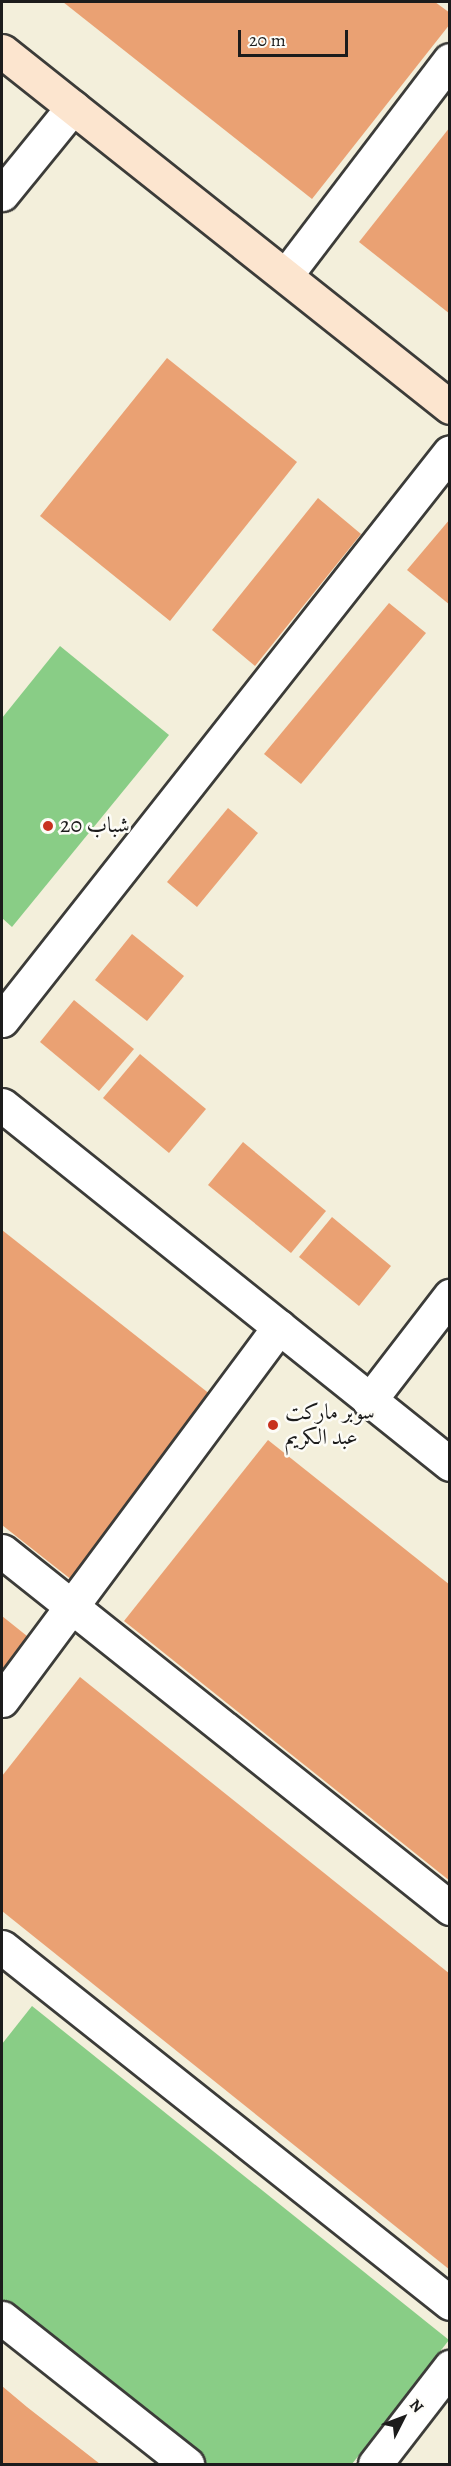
<!DOCTYPE html>
<meta charset="utf-8">
<style>
body{margin:0}
#map{position:relative;width:451px;height:2466px;overflow:hidden;background:#f3efdb;font-family:Alegreya,Amiri,serif}
div>[style]{position:absolute}
.green>*{inset:0;background:#89cd86}
.building>*{inset:0;background:#eaa173}
.roads{filter:drop-shadow(2px 0 #3c3c39) drop-shadow(-2px 0 #3c3c39) drop-shadow(0 2px #3c3c39) drop-shadow(0 -2px #3c3c39)}
.street>*{height:33px;margin:-16.5px;padding:0 16.5px;transform-origin:16.5px;border-radius:16.5px;background:#fff}
.secondary>*{height:33px;margin:-16.5px;padding:0 16.5px;transform-origin:16.5px;border-radius:16.5px;background:#fce5cf}
.dots>*{width:16px;height:16px;translate:-50% -50%;box-sizing:border-box;border:3px solid #fdfcf7;border-radius:50%}
span{translate:-50% -50%;white-space:nowrap;text-align:center;line-height:1.15;-webkit-text-stroke:5px #fdfcf7;paint-order:stroke}
.poi-label{font-size:22px;color:#1c1c1c}
.left{translate:0 -50%;text-align:left}
.frame{position:absolute;inset:0;border:3px solid #1c1c1c;pointer-events:none}
.north{position:absolute;left:373px;top:2388px;width:60px;height:60px;-webkit-text-stroke:4px #fdfcf7;paint-order:stroke;rotate:48deg;font-size:16px;font-weight:700;line-height:24px;text-align:center;color:#1c1c1c}
.north::after{content:'';display:block;margin:auto;width:21px;height:27px;background:#1c1c1c;clip-path:polygon(50% 0,100% 100%,50% 72%,0 100%)}
.scale{position:absolute;left:238px;top:30px;width:110px;height:27px;box-sizing:border-box;border:3px solid #1c1c1c;border-top:0;padding-left:8px;font-size:18px;line-height:21px;white-space:nowrap;color:#1c1c1c;-webkit-text-stroke:4px #fdfcf7;paint-order:stroke}
</style>
<div id="map">
<div class="green">
<div style="clip-path:polygon(60px 646px,169px 735px,12px 927px,2px 918px,2px 718px)"></div>
<div style="clip-path:polygon(32px 2006px,449px 2340px,352px 2464px,206px 2464px,2px 2301px,2px 2044px)"></div>
</div>
<div class="building">
<div style="clip-path:polygon(63px 2px,435px 2px,450px 13px,450px 24px,312px 199px)"></div>
<div style="clip-path:polygon(450px 127px,450px 314px,359px 242px)"></div>
<div style="clip-path:polygon(167px 358px,297px 462px,170px 621px,40px 516px)"></div>
<div style="clip-path:polygon(318px 498px,361px 534px,255px 666px,212px 630px)"></div>
<div style="clip-path:polygon(450px 519px,450px 605px,407px 570px)"></div>
<div style="clip-path:polygon(389px 603px,426px 633px,301px 784px,264px 754px)"></div>
<div style="clip-path:polygon(228px 808px,258px 833px,197px 907px,167px 882px)"></div>
<div style="clip-path:polygon(132px 934px,184px 976px,147px 1021px,95px 980px)"></div>
<div style="clip-path:polygon(74px 1000px,134px 1049px,99px 1091px,40px 1042px)"></div>
<div style="clip-path:polygon(140px 1054px,206px 1109px,169px 1153px,103px 1098px)"></div>
<div style="clip-path:polygon(243px 1142px,326px 1211px,291px 1253px,208px 1185px)"></div>
<div style="clip-path:polygon(332px 1217px,391px 1266px,359px 1306px,299px 1257px)"></div>
<div style="clip-path:polygon(2px 1230px,225px 1406px,82px 1588px,2px 1525px)"></div>
<div style="clip-path:polygon(268px 1440px,450px 1585px,450px 1881px,124px 1621px)"></div>
<div style="clip-path:polygon(2px 1616px,37px 1644px,2px 1689px)"></div>
<div style="clip-path:polygon(80px 1677px,450px 1974px,450px 2270px,2px 1911px,2px 1776px)"></div>
<div style="clip-path:polygon(2px 2386px,27px 2407px,100px 2464px,2px 2464px)"></div>
</div>
<div class="roads">
<div class="street">
<div style="left:2px;top:194px;width:112px;rotate:-50.8deg"></div>
<div style="left:286px;top:275px;width:270px;rotate:-52.7deg"></div>
<div style="left:2px;top:1020px;width:723px;rotate:-51.74deg"></div>
<div style="left:2px;top:1105px;width:574px;rotate:38.71deg"></div>
<div style="left:369px;top:1401px;width:133px;rotate:-52.4deg"></div>
<div style="left:2px;top:1551px;width:573px;rotate:38.55deg"></div>
<div style="left:2px;top:1700px;width:465px;rotate:-53.4deg"></div>
<div style="left:2px;top:1947px;width:572px;rotate:38.47deg"></div>
<div style="left:2px;top:2318px;width:236px;rotate:38.3deg"></div>
<div style="left:375px;top:2464px;width:123px;rotate:-52.3deg"></div>
</div>
<div class="secondary">
<div style="left:2px;top:51px;width:572px;rotate:38.47deg"></div>
</div>
</div>
<div class="dots">
<div style="left:48px;top:826px;background:#c8321e"></div>
<div style="left:273px;top:1425px;background:#c8321e"></div>
</div>
<div class="poi-label">
<span class="left" style="left:60px;top:826px">شباب 20</span>
<span class="left" style="left:285px;top:1425px">سوبر ماركت<br>عبد الكريم</span>
</div>
<div class="frame"></div>
<div class="north">N</div>
<div class="scale">20 m</div>
</div>
